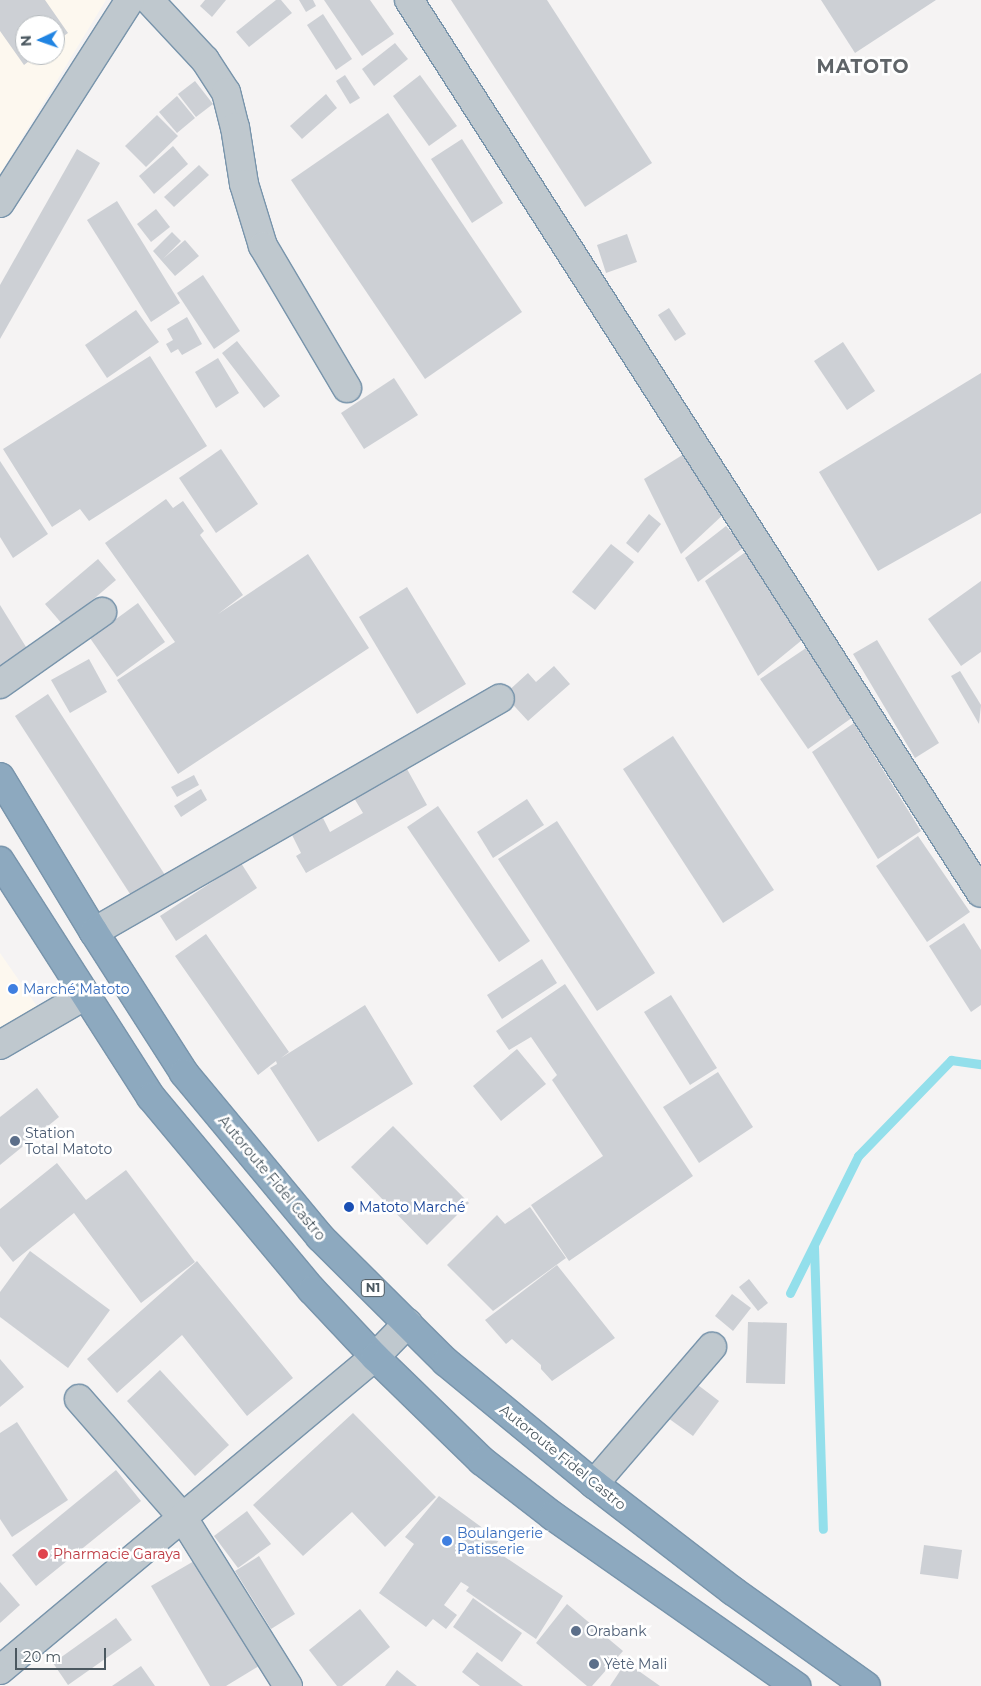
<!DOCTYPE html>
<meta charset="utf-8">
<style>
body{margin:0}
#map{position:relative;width:981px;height:1686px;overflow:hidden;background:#f5f3f3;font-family:Montserrat,sans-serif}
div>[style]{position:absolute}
.commercial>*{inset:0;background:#fdf8ef}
.stream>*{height:9px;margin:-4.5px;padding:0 4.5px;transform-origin:4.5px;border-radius:4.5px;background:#93dfeb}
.building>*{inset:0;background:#cdd0d5}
.roads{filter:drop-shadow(1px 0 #7894ab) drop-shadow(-1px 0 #7894ab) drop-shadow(0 1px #7894ab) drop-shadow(0 -1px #7894ab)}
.minor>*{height:28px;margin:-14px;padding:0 14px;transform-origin:14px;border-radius:14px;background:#bfc8ce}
.highway>*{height:28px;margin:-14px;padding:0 14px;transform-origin:14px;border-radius:14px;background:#8da9bf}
.dots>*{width:14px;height:14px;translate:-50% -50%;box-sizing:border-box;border:2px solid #fff;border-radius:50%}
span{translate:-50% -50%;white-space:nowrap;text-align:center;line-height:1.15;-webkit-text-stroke:5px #fff;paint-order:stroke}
.shield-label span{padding:1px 4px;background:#fff;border:1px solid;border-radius:4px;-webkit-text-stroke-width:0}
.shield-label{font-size:12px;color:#4b5860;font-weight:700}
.shop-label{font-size:14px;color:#366cbe}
.left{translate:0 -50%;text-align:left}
.service-label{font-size:14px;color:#4e5e75}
.street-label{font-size:14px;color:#4b5860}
.transit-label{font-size:14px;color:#164399}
.health-label{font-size:14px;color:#be3a42}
.district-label{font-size:19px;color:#5f6468;font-weight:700;letter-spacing:1px}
.north{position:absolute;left:15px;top:15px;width:50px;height:50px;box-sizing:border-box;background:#fff;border:1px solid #b7bcbf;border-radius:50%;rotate:267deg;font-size:14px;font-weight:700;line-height:20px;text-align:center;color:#4b5860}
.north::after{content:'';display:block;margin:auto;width:18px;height:22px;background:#2084e2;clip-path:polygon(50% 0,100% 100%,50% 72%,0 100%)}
.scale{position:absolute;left:15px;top:1648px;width:91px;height:22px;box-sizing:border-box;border:2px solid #4b5860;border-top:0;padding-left:6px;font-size:15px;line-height:18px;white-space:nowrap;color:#4b5860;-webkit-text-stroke:4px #fff;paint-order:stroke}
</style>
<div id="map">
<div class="commercial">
<div style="clip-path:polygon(evenodd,0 0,106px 0,0 174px,0 0,25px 25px,55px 25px,55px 55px,25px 55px,25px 25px)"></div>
<div style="clip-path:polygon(0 953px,50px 1025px,0 1060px)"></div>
</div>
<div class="stream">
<div style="left:814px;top:1247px;width:282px;rotate:88.2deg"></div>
<div style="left:790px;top:1293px;width:153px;rotate:-63.6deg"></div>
<div style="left:858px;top:1156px;width:134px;rotate:-45.9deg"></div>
<div style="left:951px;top:1060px;width:30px;rotate:8deg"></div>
</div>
<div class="building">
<div style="clip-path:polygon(0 0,45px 0,68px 33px,55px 42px,55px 25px,25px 25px,25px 55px,37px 55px,24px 65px,0 31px)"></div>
<div style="clip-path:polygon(205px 0,226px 0,212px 17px,200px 6px)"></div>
<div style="clip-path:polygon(276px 0,281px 0,292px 13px,249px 47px,236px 32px)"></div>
<div style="clip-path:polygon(299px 0,313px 0,316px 6px,306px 12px)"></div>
<div style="clip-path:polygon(324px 0,370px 0,394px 34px,362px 56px)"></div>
<div style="clip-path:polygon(451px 0,547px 0,652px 163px,585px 207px)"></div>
<div style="clip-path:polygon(821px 0,936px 0,855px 53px)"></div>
<div style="clip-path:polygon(323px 14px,352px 59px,336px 70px,307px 25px)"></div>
<div style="clip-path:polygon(395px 43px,408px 59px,374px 86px,362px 69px)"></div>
<div style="clip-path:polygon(345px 75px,360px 98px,350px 104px,336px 81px)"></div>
<div style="clip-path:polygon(420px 75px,457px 126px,429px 146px,393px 96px)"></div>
<div style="clip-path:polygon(195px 81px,213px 104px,196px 117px,178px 94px)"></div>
<div style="clip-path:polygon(326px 94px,337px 108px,302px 139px,290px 126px)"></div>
<div style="clip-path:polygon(177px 96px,195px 118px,177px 133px,159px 112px)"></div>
<div style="clip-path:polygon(388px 113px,522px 312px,425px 379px,291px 180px)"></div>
<div style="clip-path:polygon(157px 115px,178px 136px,146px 167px,125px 146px)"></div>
<div style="clip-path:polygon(462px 139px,503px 203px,472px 223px,431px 159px)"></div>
<div style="clip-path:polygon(173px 146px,188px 164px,154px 194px,139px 176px)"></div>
<div style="clip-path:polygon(77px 149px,100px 163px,0 339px,0 285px)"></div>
<div style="clip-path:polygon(199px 165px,209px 175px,174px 207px,164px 197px)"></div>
<div style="clip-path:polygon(117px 201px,180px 303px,151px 322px,87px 220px)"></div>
<div style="clip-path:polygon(156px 209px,170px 227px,151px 242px,137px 224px)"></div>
<div style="clip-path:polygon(172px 232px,181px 241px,163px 259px,185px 240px,199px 256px,175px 276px,153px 251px)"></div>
<div style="clip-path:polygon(627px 234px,637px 262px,606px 273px,597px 245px)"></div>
<div style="clip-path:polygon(203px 275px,240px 331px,214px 349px,177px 293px)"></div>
<div style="clip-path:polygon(669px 308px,686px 334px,675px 341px,658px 315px)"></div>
<div style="clip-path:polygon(136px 310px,159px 342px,107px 378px,85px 345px)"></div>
<div style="clip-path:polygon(187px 317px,202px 344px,182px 355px,178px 349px,171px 353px,166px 344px,173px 340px,167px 329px)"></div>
<div style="clip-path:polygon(237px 341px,280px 396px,264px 408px,222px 353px)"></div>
<div style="clip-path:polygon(843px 342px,875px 391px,847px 410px,814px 361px)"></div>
<div style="clip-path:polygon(150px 356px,207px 446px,89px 521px,80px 509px,52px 527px,3px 449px)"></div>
<div style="clip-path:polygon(218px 358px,239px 393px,216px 408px,195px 372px)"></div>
<div style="clip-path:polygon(981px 373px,981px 513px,878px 571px,819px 472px)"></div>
<div style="clip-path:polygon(394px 378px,418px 415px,364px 449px,341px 413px)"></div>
<div style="clip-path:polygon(221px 449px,258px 504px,216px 533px,179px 478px)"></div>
<div style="clip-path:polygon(684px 454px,726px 512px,681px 554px,644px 479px)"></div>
<div style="clip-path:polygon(0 461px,48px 534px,13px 558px,0 537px)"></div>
<div style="clip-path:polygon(166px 499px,173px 508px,183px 501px,204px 531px,200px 535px,243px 595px,218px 614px,308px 554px,369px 648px,178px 774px,117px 680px,175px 642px,105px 543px)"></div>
<div style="clip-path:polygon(649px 514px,661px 524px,638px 553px,626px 543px)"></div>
<div style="clip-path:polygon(726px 526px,744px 547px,698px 582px,685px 558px)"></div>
<div style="clip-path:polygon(611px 544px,634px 562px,595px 610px,572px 592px)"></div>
<div style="clip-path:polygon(747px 551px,802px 640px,758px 676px,705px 581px)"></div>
<div style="clip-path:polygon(98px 559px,116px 580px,63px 625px,45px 604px)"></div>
<div style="clip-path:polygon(981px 581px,981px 652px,961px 666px,928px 619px)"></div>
<div style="clip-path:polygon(407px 587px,466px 684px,417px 714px,359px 617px)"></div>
<div style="clip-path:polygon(138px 603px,165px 642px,117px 677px,90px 638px)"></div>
<div style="clip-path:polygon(0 605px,31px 655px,0 674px)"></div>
<div style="clip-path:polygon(877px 640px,939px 743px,915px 758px,853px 654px)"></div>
<div style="clip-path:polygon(806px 648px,853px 717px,808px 749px,760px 679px)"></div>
<div style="clip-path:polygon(89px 659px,107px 692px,70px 713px,51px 680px)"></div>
<div style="clip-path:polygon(554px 666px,570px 684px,528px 721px,504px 695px,528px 673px,536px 682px)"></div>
<div style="clip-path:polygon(960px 671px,981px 705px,979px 724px,951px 676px)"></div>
<div style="clip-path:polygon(48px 694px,165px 875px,132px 897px,15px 716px)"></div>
<div style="clip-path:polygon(854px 723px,921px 831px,878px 859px,812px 752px)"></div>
<div style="clip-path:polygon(673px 736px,774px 890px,723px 923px,623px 769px)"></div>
<div style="clip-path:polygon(407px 769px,427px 805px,306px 873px,296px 856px,301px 853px,292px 835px,323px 818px,330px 832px,363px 813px,354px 798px)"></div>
<div style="clip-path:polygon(194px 775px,199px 785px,177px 797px,171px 787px)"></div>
<div style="clip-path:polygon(201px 789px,207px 800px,181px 817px,174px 806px)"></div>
<div style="clip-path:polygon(527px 799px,544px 825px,493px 858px,477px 832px)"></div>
<div style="clip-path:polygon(438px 806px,530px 941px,499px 962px,407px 827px)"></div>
<div style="clip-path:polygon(557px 821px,655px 973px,597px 1011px,498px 859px)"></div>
<div style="clip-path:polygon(918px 836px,970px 912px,927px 942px,876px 866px)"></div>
<div style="clip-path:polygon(241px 863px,257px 888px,176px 941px,160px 916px)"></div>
<div style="clip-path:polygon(964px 923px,981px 950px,981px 1005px,971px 1012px,929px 946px)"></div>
<div style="clip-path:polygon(206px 934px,289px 1052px,281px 1058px,365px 1005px,413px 1084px,318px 1142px,270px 1068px,277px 1064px,276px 1061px,258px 1075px,175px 956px)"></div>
<div style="clip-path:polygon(542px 959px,557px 983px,502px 1019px,487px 995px)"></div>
<div style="clip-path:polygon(565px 984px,693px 1176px,569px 1261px,531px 1205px,603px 1156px,552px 1080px,557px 1075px,531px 1037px,509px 1050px,496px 1031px)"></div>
<div style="clip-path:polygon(671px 995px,717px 1068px,690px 1085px,644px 1012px)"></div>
<div style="clip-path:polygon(517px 1049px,546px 1084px,501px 1121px,473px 1086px)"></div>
<div style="clip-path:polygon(718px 1072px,753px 1127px,699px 1163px,663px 1107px)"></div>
<div style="clip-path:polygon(37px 1088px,59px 1117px,0 1165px,0 1117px)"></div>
<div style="clip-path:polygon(393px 1126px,469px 1203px,427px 1245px,351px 1167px)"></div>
<div style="clip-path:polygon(57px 1163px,86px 1200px,126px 1170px,195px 1262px,141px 1303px,74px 1213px,13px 1262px,0 1246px,0 1209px)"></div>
<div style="clip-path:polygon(530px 1207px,566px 1258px,493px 1311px,447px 1265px,497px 1215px,505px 1224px)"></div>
<div style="clip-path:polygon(30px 1251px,110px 1310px,68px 1368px,0 1317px,0 1292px)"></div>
<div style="clip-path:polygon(197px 1261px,293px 1378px,247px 1416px,182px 1335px,117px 1393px,87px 1359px)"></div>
<div style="clip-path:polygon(557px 1265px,615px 1338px,552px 1381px,541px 1369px,541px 1365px,512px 1339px,506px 1344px,485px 1320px)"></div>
<div style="clip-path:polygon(749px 1279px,768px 1303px,758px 1311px,739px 1287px)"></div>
<div style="clip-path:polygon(732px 1294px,751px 1308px,733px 1331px,715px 1316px)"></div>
<div style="clip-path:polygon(748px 1322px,787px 1323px,785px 1384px,746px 1383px)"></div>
<div style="clip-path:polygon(0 1359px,24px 1387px,0 1407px)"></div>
<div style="clip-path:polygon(160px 1370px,229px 1445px,195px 1476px,127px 1401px)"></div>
<div style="clip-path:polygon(694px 1382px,719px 1401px,693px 1436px,668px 1418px)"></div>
<div style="clip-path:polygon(353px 1413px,436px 1497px,385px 1547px,352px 1512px,303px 1556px,253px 1505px)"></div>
<div style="clip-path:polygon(17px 1422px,68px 1500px,12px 1537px,0 1519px,0 1433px)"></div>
<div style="clip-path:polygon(116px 1470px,141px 1501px,36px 1586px,12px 1555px)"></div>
<div style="clip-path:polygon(439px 1496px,499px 1540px,493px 1549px,563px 1596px,536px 1639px,466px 1591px,469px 1587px,461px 1582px,444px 1605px,457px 1615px,446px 1629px,433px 1619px,426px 1627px,379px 1593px,414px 1544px,405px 1537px)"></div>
<div style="clip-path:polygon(247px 1511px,271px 1544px,238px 1568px,214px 1536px)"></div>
<div style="clip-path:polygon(924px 1545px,962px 1550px,958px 1579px,920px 1574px)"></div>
<div style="clip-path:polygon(259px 1556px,295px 1614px,271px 1629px,235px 1571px)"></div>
<div style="clip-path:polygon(201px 1557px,264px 1663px,226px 1686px,210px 1686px,151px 1586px)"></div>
<div style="clip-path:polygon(0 1582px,20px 1605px,0 1623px)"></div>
<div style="clip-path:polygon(473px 1598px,522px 1633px,502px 1662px,453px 1627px)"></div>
<div style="clip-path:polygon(567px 1604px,623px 1651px,592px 1686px,587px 1686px,536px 1643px)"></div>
<div style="clip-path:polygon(360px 1609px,390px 1647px,342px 1686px,337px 1686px,309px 1650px)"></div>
<div style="clip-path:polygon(116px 1618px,132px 1640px,68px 1685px,53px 1663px)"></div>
<div style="clip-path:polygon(477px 1652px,523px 1686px,480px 1686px,462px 1672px)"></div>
<div style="clip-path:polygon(626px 1662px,660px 1686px,610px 1686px)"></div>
<div style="clip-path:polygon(141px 1666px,155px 1686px,112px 1686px)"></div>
<div style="clip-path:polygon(397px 1670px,417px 1686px,385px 1686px)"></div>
</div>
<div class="roads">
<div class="minor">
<div style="left:149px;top:0;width:82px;rotate:47deg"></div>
<div style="left:205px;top:60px;width:38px;rotate:57deg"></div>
<div style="left:226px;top:92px;width:36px;rotate:76deg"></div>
<div style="left:235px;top:127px;width:58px;rotate:81deg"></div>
<div style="left:244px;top:184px;width:65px;rotate:73deg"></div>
<div style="left:263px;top:246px;width:165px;rotate:59.4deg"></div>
<div style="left:409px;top:0;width:1060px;rotate:57.36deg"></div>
<div style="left:0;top:203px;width:241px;rotate:-57.4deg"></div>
<div style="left:0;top:684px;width:125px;rotate:-35.2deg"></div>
<div style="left:94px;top:932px;width:468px;rotate:-29.9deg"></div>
<div style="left:0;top:1045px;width:99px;rotate:-30.2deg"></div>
<div style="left:79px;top:1399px;width:158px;rotate:48.8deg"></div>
<div style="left:183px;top:1518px;width:198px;rotate:58deg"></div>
<div style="left:594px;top:1484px;width:181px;rotate:-49.3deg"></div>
<div style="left:0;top:1670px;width:488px;rotate:-39.9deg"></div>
<div style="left:375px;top:1357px;width:47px;rotate:-45.9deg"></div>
</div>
<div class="highway">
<div style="left:0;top:777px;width:181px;rotate:58.8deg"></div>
<div style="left:94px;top:932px;width:167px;rotate:57.4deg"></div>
<div style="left:184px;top:1073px;width:213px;rotate:50.3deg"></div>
<div style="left:320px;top:1237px;width:177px;rotate:44.8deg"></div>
<div style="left:446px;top:1362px;width:192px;rotate:39.5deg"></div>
<div style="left:594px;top:1484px;width:175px;rotate:37.6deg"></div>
<div style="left:733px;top:1591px;width:163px;rotate:35.5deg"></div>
<div style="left:0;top:861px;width:280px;rotate:57.4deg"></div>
<div style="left:151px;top:1097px;width:251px;rotate:50.2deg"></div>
<div style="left:312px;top:1290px;width:92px;rotate:46.8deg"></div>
<div style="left:375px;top:1357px;width:149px;rotate:44.2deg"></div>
<div style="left:482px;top:1461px;width:90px;rotate:37.8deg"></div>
<div style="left:553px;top:1516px;width:297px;rotate:35deg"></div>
</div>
</div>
<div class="dots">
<div style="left:13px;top:989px;background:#3f7fe0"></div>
<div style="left:15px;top:1141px;background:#5c6f8a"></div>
<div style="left:349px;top:1207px;background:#1a4fb4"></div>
<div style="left:447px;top:1541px;background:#3f7fe0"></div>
<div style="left:43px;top:1554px;background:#e0444e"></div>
<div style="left:576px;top:1631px;background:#5c6f8a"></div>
<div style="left:594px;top:1664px;background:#5c6f8a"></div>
</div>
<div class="shield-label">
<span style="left:373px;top:1288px">N1</span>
</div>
<div class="shop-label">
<span class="left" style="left:23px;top:989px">Marché Matoto</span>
<span class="left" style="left:457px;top:1541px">Boulangerie<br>Patisserie</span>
</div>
<div class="service-label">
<span class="left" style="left:25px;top:1141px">Station<br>Total Matoto</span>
<span class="left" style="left:586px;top:1631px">Orabank</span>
<span class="left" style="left:604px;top:1664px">Yètè Mali</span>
</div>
<div class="street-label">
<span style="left:272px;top:1178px;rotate:50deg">Autoroute Fidel Castro</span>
<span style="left:563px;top:1457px;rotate:39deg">Autoroute Fidel Castro</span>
</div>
<div class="transit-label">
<span class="left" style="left:359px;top:1207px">Matoto Marché</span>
</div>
<div class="health-label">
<span class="left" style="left:53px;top:1554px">Pharmacie Garaya</span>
</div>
<div class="district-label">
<span style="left:863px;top:67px">MATOTO</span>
</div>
<div class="north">N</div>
<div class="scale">20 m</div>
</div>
